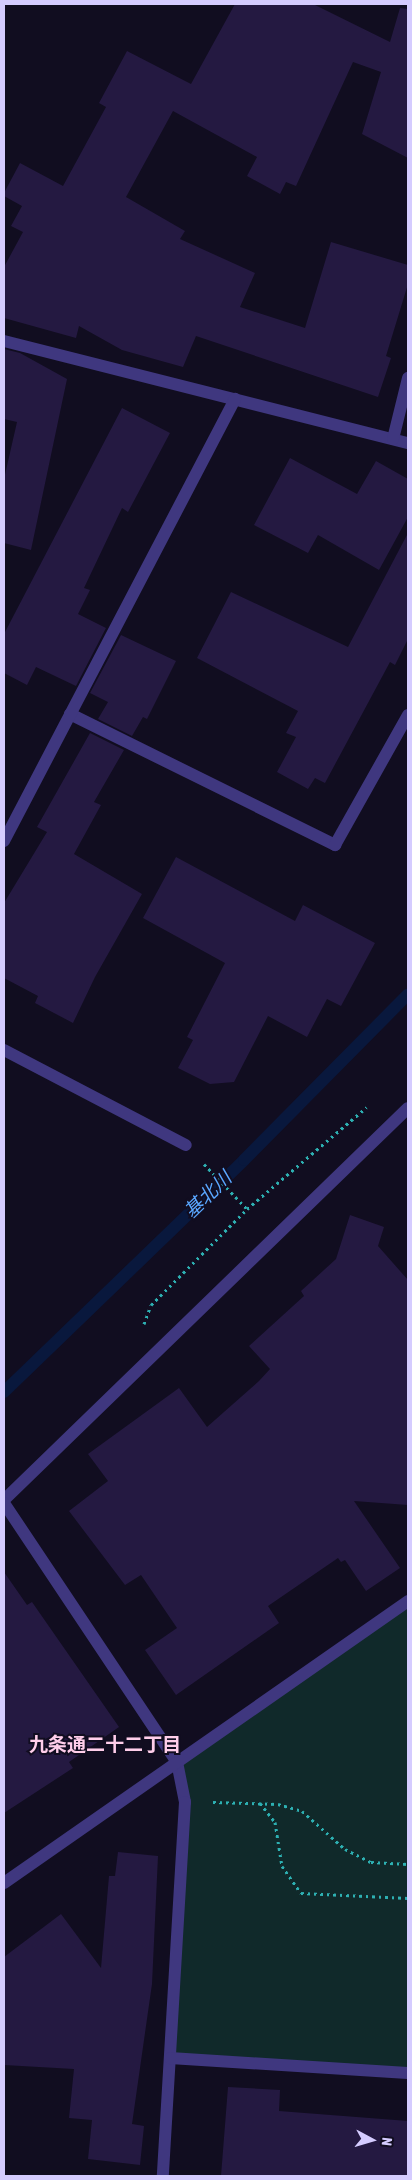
<!DOCTYPE html>
<meta charset="utf-8">
<style>
body{margin:0}
#map{position:relative;width:412px;height:2180px;overflow:hidden;background:#110d20;font-family:"Asap Condensed","Noto Sans JP",sans-serif}
div>[style]{position:absolute}
.green>*{inset:0;background:#10292a}
.stream>*{height:12px;margin:-6px;padding:0 6px;transform-origin:6px;border-radius:6px;background:#09183d}
.building>*{inset:0;background:#241941}
.path>*{height:3px;margin-top:-1.5px;transform-origin:0;background:repeating-linear-gradient(90deg,#2db0b2 0 2.5px,transparent 0 6.5px)}
.minor>*{height:12px;margin:-6px;padding:0 6px;transform-origin:6px;border-radius:6px;background:#3f377f}
span{translate:-50% -50%;white-space:nowrap;text-align:center;line-height:1.15;-webkit-text-stroke:4px #110d20;paint-order:stroke}
.water-label{font-size:19px;color:#5aa7ff;font-style:italic}
.neighbourhood-label{font-size:19px;color:#ffceea;font-weight:700}
.frame{position:absolute;inset:0;border:5px solid #d5ccff;pointer-events:none}
.north{position:absolute;left:347px;top:2115px;width:50px;height:50px;-webkit-text-stroke:4px #110d20;paint-order:stroke;rotate:96deg;font-size:14px;font-weight:700;line-height:20px;text-align:center;color:#d5ccff}
.north::after{content:'';display:block;margin:auto;width:18px;height:22px;background:#d5ccff;clip-path:polygon(50% 0,100% 100%,50% 72%,0 100%)}
</style>
<div id="map">
<div class="green">
<div style="clip-path:polygon(408px 1601px,408px 2073px,170px 2058px,185px 1802px,177px 1762px)"></div>
</div>
<div class="stream">
<div style="left:4px;top:1392px;width:334px;rotate:-44deg"></div>
<div style="left:244px;top:1160px;width:233px;rotate:-45.3deg"></div>
</div>
<div class="building">
<div style="clip-path:polygon(235px 4px,313px 4px,390px 42px,400px 8px,408px 9px,408px 158px,362px 134px,381px 72px,353px 62px,296px 186px,286px 182px,280px 194px,247px 176px,257px 157px,173px 111px,126px 197px,185px 231px,180px 239px,255px 273px,240px 307px,305px 328px,331px 242px,408px 265px,408px 284px,386px 356px,391px 358px,378px 397px,196px 336px,183px 367px,122px 350px,79px 326px,76px 338px,4px 318px,4px 267px,23px 232px,11px 226px,22px 206px,4px 196px,4px 193px,20px 163px,63px 186px,106px 107px,99px 103px,127px 51px,191px 84px)"></div>
<div style="clip-path:polygon(4px 349px,20px 353px,67px 379px,31px 550px,4px 543px,4px 479px,17px 422px,4px 419px)"></div>
<div style="clip-path:polygon(122px 408px,170px 433px,128px 512px,122px 508px,84px 588px,90px 590px,78px 614px,106px 628px,76px 686px,36px 667px,27px 685px,4px 673px,4px 634px)"></div>
<div style="clip-path:polygon(290px 458px,357px 494px,376px 461px,408px 479px,408px 517px,379px 570px,318px 535px,308px 553px,254px 525px)"></div>
<div style="clip-path:polygon(408px 533px,408px 639px,395px 665px,390px 662px,325px 783px,315px 778px,308px 789px,277px 772px,296px 737px,286px 733px,298px 711px,197px 658px,231px 592px,348px 647px)"></div>
<div style="clip-path:polygon(121px 635px,176px 661px,147px 719px,143px 717px,132px 736px,98px 719px,108px 702px,90px 693px)"></div>
<div style="clip-path:polygon(90px 733px,124px 750px,94px 802px,101px 805px,74px 854px,142px 894px,95px 977px,73px 1023px,35px 1003px,38px 996px,4px 978px,4px 903px,47px 832px,37px 827px)"></div>
<div style="clip-path:polygon(176px 857px,295px 921px,303px 905px,375px 943px,341px 1006px,327px 999px,307px 1037px,268px 1016px,234px 1082px,210px 1084px,178px 1068px,193px 1040px,187px 1037px,225px 963px,143px 918px)"></div>
<div style="clip-path:polygon(350px 1215px,384px 1227px,378px 1246px,408px 1280px,408px 1505px,354px 1501px,400px 1568px,366px 1591px,345px 1560px,341px 1562px,338px 1558px,268px 1606px,279px 1623px,176px 1695px,145px 1650px,177px 1628px,141px 1575px,125px 1585px,69px 1511px,108px 1481px,88px 1454px,179px 1388px,207px 1427px,259px 1381px,270px 1369px,249px 1346px,304px 1296px,301px 1291px,336px 1259px)"></div>
<div style="clip-path:polygon(4px 1572px,27px 1605px,32px 1602px,119px 1727px,69px 1762px,73px 1768px,4px 1813px)"></div>
<div style="clip-path:polygon(118px 1852px,158px 1856px,152px 1984px,132px 2124px,144px 2126px,140px 2165px,88px 2159px,92px 2120px,69px 2118px,74px 2069px,4px 2065px,4px 1957px,61px 1914px,101px 1968px,109px 1876px,115px 1876px)"></div>
<div style="clip-path:polygon(228px 2087px,280px 2090px,279px 2111px,408px 2121px,408px 2176px,221px 2176px)"></div>
</div>
<div class="path">
<div style="left:204px;top:1164px;width:62px;rotate:46.3deg"></div>
<div style="left:144px;top:1324px;width:20px;rotate:-70deg"></div>
<div style="left:151px;top:1305px;width:136px;rotate:-45deg"></div>
<div style="left:247px;top:1209px;width:157px;rotate:-40.4deg"></div>
<div style="left:213px;top:1802px;width:65px;rotate:1.8deg"></div>
<div style="left:278px;top:1804px;width:25px;rotate:16deg"></div>
<div style="left:302px;top:1811px;width:57px;rotate:41.5deg"></div>
<div style="left:345px;top:1849px;width:29px;rotate:27deg"></div>
<div style="left:371px;top:1862px;width:37px;rotate:3deg"></div>
<div style="left:260px;top:1803px;width:24px;rotate:52deg"></div>
<div style="left:275px;top:1822px;width:45px;rotate:81deg"></div>
<div style="left:282px;top:1866px;width:33px;rotate:55deg"></div>
<div style="left:301px;top:1893px;width:107px;rotate:2.7deg"></div>
</div>
<div class="minor">
<div style="left:4px;top:341px;width:417px;rotate:14.2deg"></div>
<div style="left:393px;top:439px;width:63px;rotate:-76.2deg"></div>
<div style="left:70px;top:714px;width:296px;rotate:26.3deg"></div>
<div style="left:335px;top:845px;width:149px;rotate:-60.7deg"></div>
<div style="left:4px;top:841px;width:499px;rotate:-62.4deg"></div>
<div style="left:4px;top:1050px;width:205px;rotate:27.6deg"></div>
<div style="left:4px;top:1500px;width:563px;rotate:-44.14deg"></div>
<div style="left:4px;top:1503px;width:311px;rotate:56.3deg"></div>
<div style="left:177px;top:1762px;width:41px;rotate:78.7deg"></div>
<div style="left:185px;top:1802px;width:375px;rotate:93.4deg"></div>
<div style="left:4px;top:1883px;width:493px;rotate:-34.9deg"></div>
<div style="left:170px;top:2058px;width:238px;rotate:3.6deg"></div>
</div>
<div class="water-label">
<span style="left:208px;top:1195px;rotate:-44deg">基北川</span>
</div>
<div class="neighbourhood-label">
<span style="left:105px;top:1745px">九条通二十二丁目</span>
</div>
<div class="frame"></div>
<div class="north">N</div>
</div>
